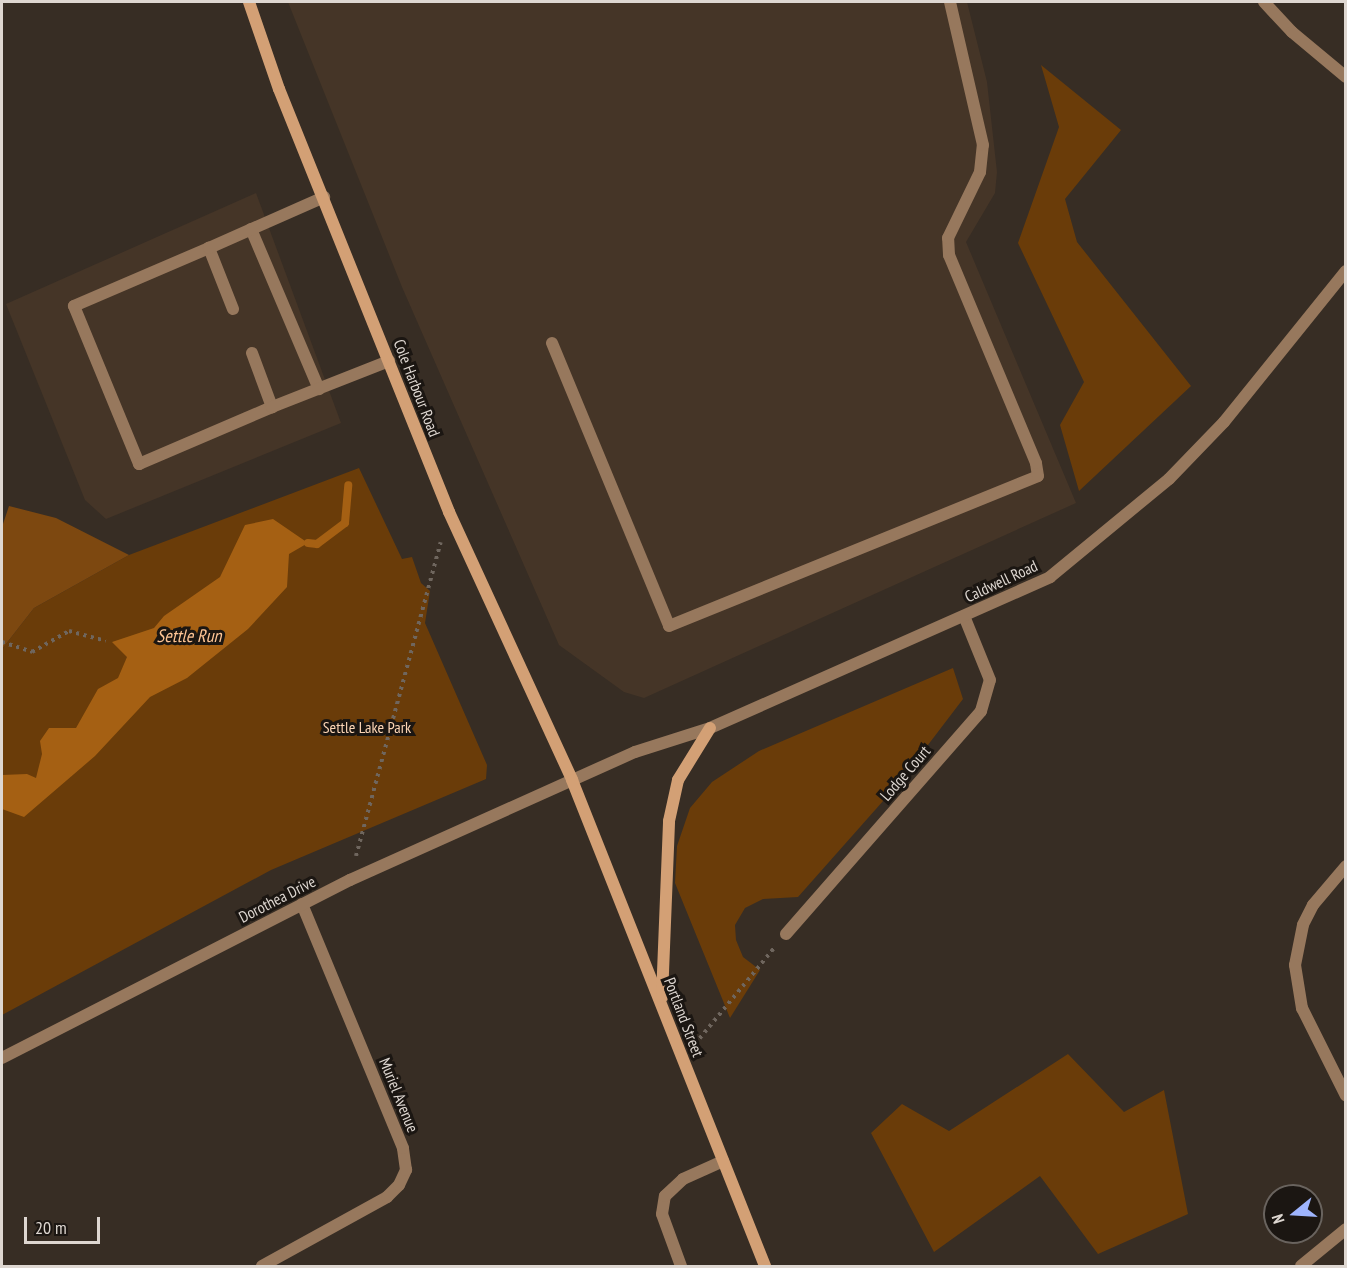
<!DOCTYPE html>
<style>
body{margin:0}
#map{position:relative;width:1347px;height:1268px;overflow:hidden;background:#372d24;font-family:"PT Sans Narrow",sans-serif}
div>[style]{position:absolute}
.built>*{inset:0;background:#453527}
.green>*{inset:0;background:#6a3c09}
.forest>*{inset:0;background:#7d4810}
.water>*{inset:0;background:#a56013}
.stream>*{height:8px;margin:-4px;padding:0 4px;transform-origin:4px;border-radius:4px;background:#a56013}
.path>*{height:4px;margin-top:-2px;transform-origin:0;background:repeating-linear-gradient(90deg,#6f665e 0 3px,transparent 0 7.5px)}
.service>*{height:12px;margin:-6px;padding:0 6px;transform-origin:6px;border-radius:6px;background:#97785d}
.minor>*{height:12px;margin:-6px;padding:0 6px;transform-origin:6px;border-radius:6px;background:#97785d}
.tertiary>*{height:12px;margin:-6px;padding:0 6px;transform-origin:6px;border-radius:6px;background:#97785d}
.secondary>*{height:12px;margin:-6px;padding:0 6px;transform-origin:6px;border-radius:6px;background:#d3a075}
span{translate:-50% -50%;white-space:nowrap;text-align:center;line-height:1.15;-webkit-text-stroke:6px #1b1612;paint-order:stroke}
.street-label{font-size:16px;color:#ded7d1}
.park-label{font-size:16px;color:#fcd5b5}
.water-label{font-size:18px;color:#ffc595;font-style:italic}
.frame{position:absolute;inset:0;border:3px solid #ded7d1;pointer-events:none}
.north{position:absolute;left:1263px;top:1184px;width:60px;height:60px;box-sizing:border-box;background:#1b1612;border:2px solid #69635e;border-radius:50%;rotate:252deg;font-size:16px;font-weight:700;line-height:24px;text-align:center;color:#ded7d1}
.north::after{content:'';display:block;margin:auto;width:21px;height:27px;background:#9eb4fd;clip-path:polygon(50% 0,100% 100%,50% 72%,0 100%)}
.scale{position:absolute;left:24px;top:1217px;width:76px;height:27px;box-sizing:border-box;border:3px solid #ded7d1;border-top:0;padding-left:8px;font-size:18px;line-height:21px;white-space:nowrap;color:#ded7d1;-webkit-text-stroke:4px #1b1612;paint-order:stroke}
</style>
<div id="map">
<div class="built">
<div style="clip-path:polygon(288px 2px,967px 2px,987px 82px,997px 172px,995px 193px,966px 242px,1076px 503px,644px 698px,624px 692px,559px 645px,402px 287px)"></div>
<div style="clip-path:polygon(256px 193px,341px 423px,106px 519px,85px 500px,6px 304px)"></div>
</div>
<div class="green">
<div style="clip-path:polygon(1041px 65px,1121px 130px,1065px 199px,1077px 242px,1191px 386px,1079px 491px,1060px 425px,1084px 382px,1018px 243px,1059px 127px)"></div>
<div style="clip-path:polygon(359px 468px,402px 559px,412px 557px,421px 583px,430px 591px,425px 623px,487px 765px,486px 779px,271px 870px,2px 1015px,2px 649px,34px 608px,129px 555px)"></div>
<div style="clip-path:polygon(953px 668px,963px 699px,899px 783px,798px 897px,763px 899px,745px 908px,735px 925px,736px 940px,743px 957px,760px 970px,730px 1018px,675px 883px,677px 846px,690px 808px,712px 782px,759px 751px)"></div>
<div style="clip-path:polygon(1068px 1054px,1124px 1112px,1164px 1090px,1188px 1214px,1098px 1254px,1040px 1176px,934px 1252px,871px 1133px,902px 1104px,949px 1131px)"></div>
</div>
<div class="forest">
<div style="clip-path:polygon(9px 506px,56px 518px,129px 555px,34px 608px,2px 649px,2px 527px)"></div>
</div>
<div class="water">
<div style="clip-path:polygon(273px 519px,308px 543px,289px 554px,287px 587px,248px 629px,187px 678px,150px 697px,95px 756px,24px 817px,2px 809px,2px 775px,27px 774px,36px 778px,42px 754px,40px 741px,49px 728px,76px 728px,98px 689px,118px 678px,127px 657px,112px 642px,154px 628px,164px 616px,220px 577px,245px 525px)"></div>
</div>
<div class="stream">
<div style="left:308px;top:543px;width:9px;rotate:6deg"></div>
<div style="left:317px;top:544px;width:35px;rotate:-37deg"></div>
<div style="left:345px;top:523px;width:38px;rotate:-85deg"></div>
</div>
<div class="path">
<div style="left:2px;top:642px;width:32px;rotate:18deg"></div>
<div style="left:32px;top:652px;width:43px;rotate:-29.6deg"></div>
<div style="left:69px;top:631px;width:38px;rotate:15deg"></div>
<div style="left:356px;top:856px;width:325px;rotate:-74.9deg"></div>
<div style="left:695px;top:1044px;width:124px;rotate:-50.5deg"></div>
</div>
<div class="service">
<div style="left:251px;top:229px;width:174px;rotate:67deg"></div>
<div style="left:209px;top:248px;width:147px;rotate:156.8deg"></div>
<div style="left:74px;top:306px;width:171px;rotate:67.6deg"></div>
<div style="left:139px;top:464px;width:145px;rotate:-23.2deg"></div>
<div style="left:233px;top:309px;width:66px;rotate:-111.5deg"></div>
<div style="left:209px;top:248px;width:126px;rotate:-23.9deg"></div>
<div style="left:552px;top:343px;width:306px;rotate:67.5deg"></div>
<div style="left:669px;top:626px;width:398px;rotate:-22.1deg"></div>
<div style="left:1038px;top:476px;width:13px;rotate:-99deg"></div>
<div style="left:1036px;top:463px;width:225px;rotate:-112.7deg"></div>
<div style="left:949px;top:255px;width:17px;rotate:-93deg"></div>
<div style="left:948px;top:238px;width:73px;rotate:-64.1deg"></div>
<div style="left:980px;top:172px;width:27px;rotate:-84deg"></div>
<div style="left:983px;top:145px;width:147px;rotate:-103deg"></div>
<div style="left:252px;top:353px;width:58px;rotate:69.7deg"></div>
<div style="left:272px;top:407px;width:126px;rotate:-21.5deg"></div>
<div style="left:681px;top:1266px;width:55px;rotate:-110.1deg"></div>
<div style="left:662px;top:1214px;width:18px;rotate:-81deg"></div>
<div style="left:665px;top:1196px;width:25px;rotate:-43deg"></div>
<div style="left:683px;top:1179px;width:44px;rotate:-24.2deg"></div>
</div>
<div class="minor">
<div style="left:1346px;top:866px;width:51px;rotate:130.2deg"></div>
<div style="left:1313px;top:905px;width:22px;rotate:117deg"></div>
<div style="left:1303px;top:925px;width:41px;rotate:101.3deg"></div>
<div style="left:1295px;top:965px;width:44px;rotate:80.8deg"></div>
<div style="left:1302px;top:1008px;width:98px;rotate:63.4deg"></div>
<div style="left:786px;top:934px;width:296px;rotate:-48.8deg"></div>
<div style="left:981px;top:711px;width:32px;rotate:-74deg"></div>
<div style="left:990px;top:680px;width:69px;rotate:-112.1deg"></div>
<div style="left:262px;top:1266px;width:143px;rotate:-28.9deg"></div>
<div style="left:387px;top:1197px;width:17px;rotate:-45deg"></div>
<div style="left:399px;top:1185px;width:17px;rotate:-65deg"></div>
<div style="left:406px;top:1170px;width:22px;rotate:-98deg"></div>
<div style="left:403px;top:1148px;width:264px;rotate:-112.5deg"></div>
<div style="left:1301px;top:1266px;width:58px;rotate:-39.4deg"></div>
</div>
<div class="tertiary">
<div style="left:1264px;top:2px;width:41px;rotate:47deg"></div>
<div style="left:1292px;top:32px;width:70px;rotate:39.8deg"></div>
<div style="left:2px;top:1058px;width:391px;rotate:-27.1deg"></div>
<div style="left:350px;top:880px;width:312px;rotate:-24.2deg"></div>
<div style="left:635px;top:752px;width:79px;rotate:-17.7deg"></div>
<div style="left:710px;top:728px;width:372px;rotate:-23.9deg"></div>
<div style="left:1050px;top:577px;width:154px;rotate:-39.5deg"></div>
<div style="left:1169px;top:479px;width:79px;rotate:-46deg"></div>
<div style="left:1224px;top:422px;width:194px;rotate:-51.1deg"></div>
</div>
<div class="secondary">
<div style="left:249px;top:2px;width:92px;rotate:71deg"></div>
<div style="left:279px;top:89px;width:456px;rotate:68.1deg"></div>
<div style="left:449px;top:512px;width:295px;rotate:65.3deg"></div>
<div style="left:572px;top:780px;width:523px;rotate:68.34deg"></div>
<div style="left:662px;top:997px;width:176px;rotate:-87.7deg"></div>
<div style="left:669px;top:821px;width:42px;rotate:-77.6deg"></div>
<div style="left:678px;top:780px;width:61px;rotate:-58.4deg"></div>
</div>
<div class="street-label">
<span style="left:417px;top:388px;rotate:69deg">Cole Harbour Road</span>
<span style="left:1001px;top:581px;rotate:-25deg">Caldwell Road</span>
<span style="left:905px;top:773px;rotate:-49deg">Lodge Court</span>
<span style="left:277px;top:899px;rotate:-27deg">Dorothea Drive</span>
<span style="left:684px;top:1017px;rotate:69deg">Portland Street</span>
<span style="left:399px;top:1095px;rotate:68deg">Muriel Avenue</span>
</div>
<div class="park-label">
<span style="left:367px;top:727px">Settle Lake Park</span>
</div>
<div class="water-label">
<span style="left:189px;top:636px">Settle Run</span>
</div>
<div class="frame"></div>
<div class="north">N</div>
<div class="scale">20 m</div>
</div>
